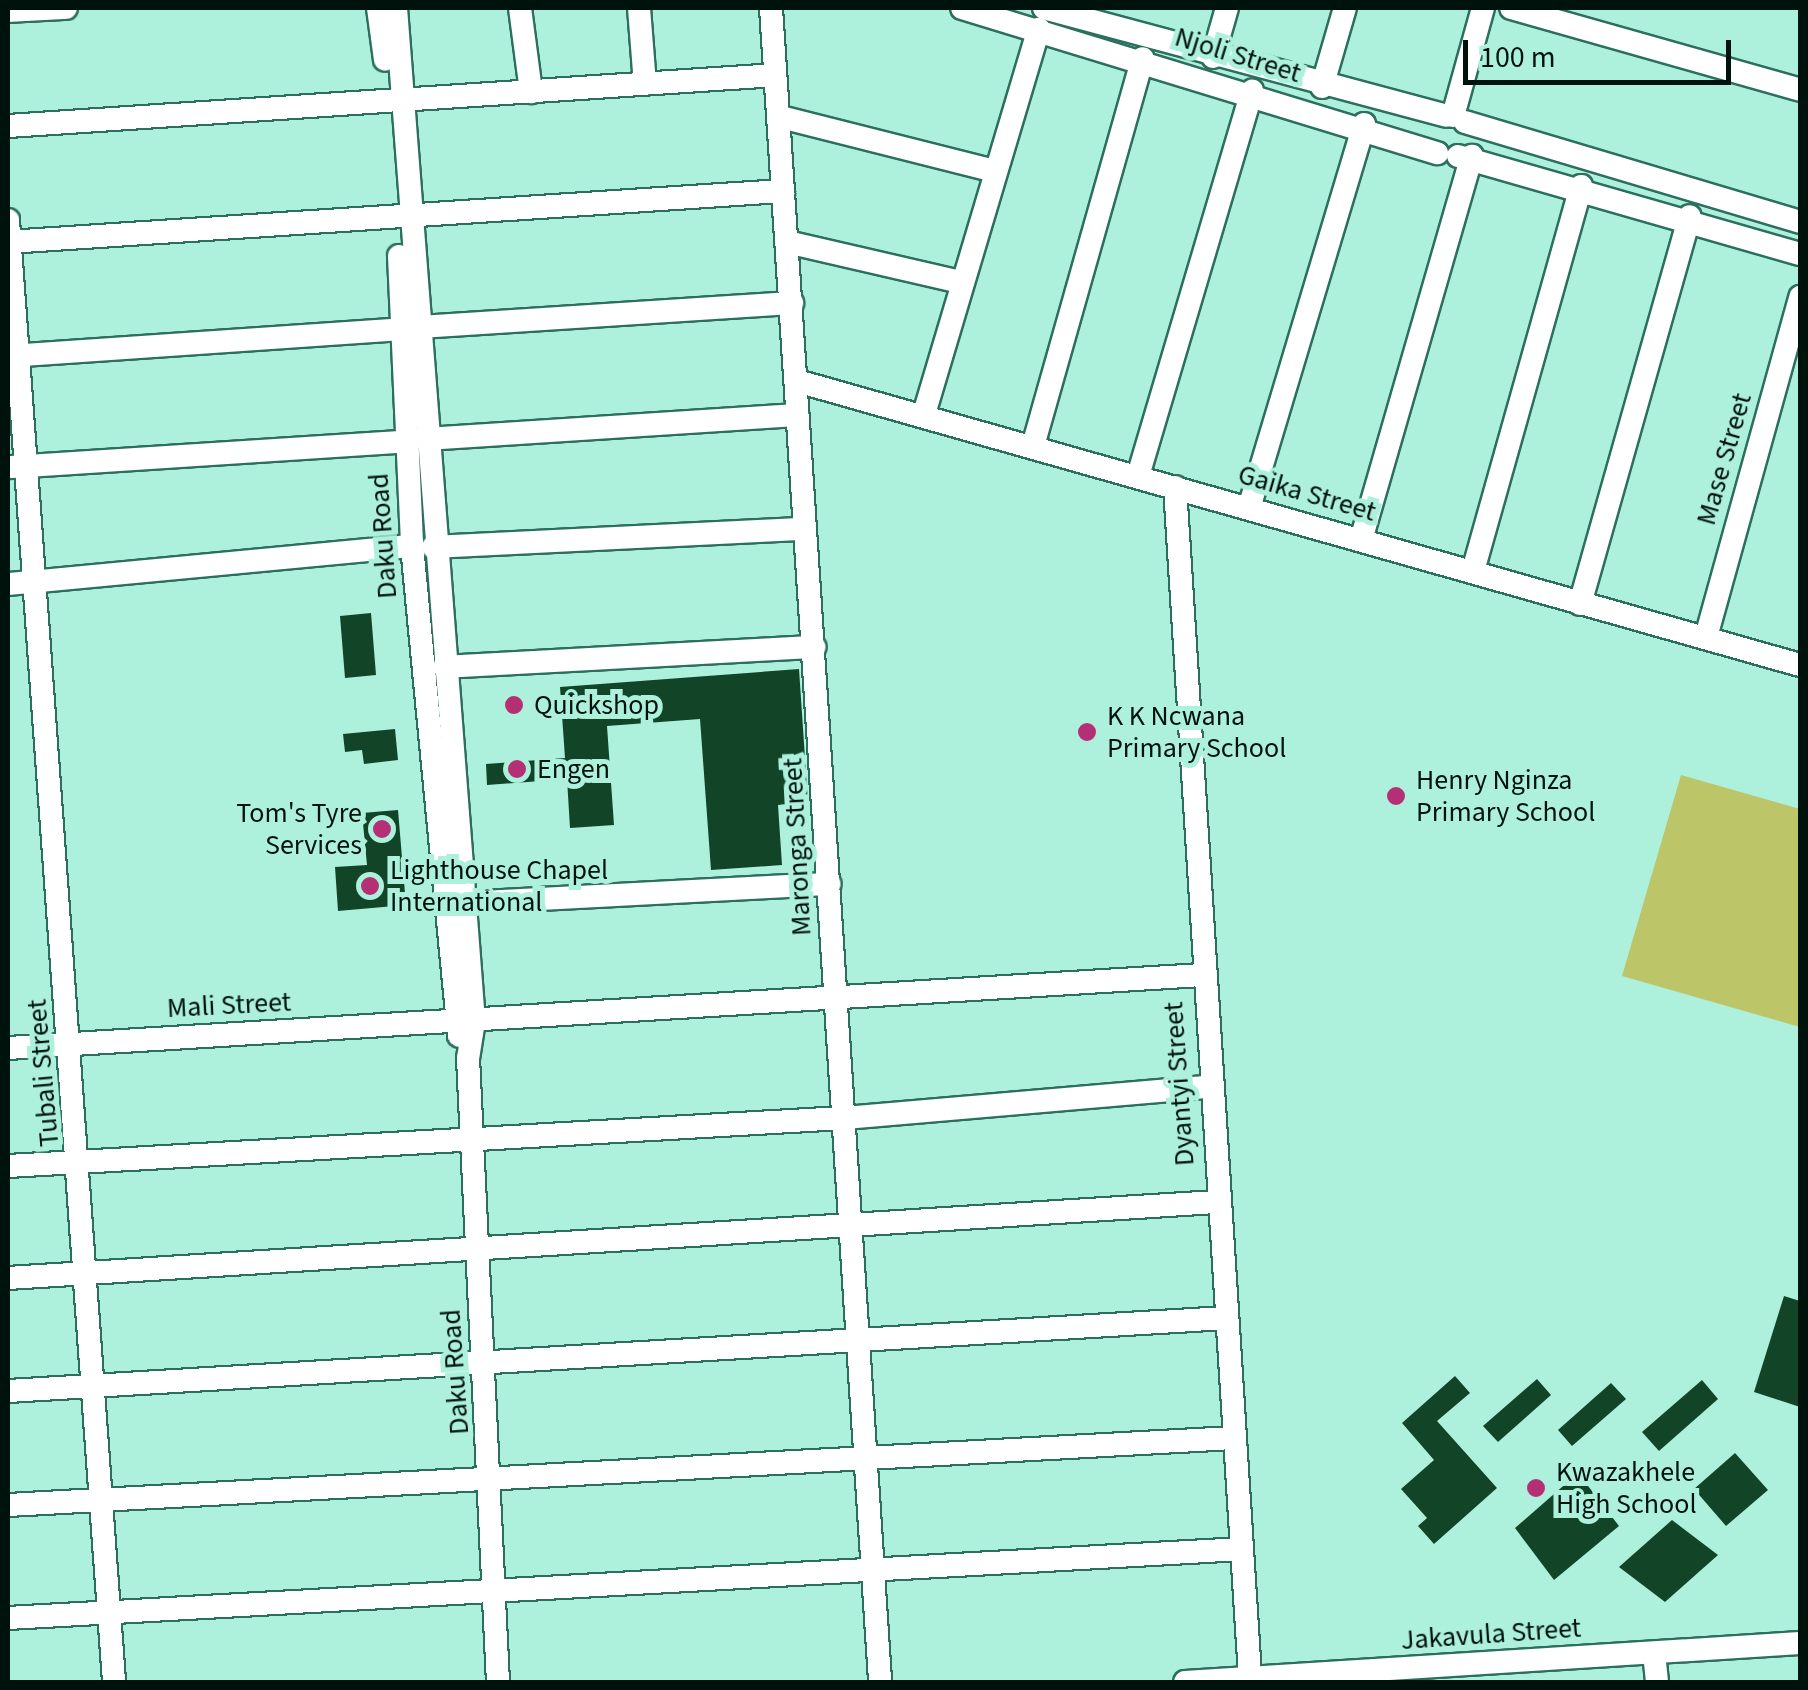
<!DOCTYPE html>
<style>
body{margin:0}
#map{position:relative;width:1808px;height:1690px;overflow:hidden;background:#adf1dc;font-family:"Source Sans 3",sans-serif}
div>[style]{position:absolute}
.green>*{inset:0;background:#bcc567}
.building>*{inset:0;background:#124527}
.roads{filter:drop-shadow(2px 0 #2c6f5e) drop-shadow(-2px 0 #2c6f5e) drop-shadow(0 2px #2c6f5e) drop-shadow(0 -2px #2c6f5e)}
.minor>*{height:22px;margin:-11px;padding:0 11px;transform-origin:11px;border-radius:11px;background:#fff}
.dots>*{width:28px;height:28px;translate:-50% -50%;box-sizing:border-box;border:5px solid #adf1dc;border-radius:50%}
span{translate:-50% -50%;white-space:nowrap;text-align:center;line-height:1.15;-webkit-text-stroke:10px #adf1dc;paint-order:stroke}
.street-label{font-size:28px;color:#00120c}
.poi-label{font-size:28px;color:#00120c}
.left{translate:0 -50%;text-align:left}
.right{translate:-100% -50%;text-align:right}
.frame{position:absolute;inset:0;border:10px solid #00120c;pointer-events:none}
.scale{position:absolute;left:1463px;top:40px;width:268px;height:45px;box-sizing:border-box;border:5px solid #00120c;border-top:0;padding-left:12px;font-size:30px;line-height:35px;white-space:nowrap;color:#00120c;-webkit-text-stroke:8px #adf1dc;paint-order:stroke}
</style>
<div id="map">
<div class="green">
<div style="clip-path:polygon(1681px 775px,1800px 809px,1800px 1027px,1622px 976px)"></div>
</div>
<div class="building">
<div style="clip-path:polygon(371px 613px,376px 675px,345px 678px,340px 616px)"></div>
<div style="clip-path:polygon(799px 669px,808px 803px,778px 805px,782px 865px,711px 870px,700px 719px,607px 726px,614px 825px,570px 828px,567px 779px,487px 785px,486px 764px,565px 758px,560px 687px)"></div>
<div style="clip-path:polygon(395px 729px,398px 760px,364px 764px,362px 750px,345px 752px,343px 734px)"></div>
<div style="clip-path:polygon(398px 810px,406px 905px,338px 911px,335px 867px,367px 865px,362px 813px)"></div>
<div style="clip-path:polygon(1784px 1296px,1800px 1301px,1800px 1407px,1754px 1392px)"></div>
<div style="clip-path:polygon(1455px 1376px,1470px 1393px,1437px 1421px,1497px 1488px,1434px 1544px,1418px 1526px,1427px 1518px,1401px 1489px,1434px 1460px,1402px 1423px)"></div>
<div style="clip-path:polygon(1537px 1379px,1551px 1395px,1498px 1442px,1483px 1426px)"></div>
<div style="clip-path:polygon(1702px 1380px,1718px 1399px,1659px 1451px,1642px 1432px)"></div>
<div style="clip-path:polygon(1611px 1383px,1626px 1399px,1572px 1446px,1558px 1430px)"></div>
<div style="clip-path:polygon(1735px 1453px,1768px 1490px,1726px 1526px,1694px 1489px)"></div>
<div style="clip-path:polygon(1578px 1473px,1619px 1526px,1554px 1580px,1515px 1528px)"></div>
<div style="clip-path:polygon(1672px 1520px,1718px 1555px,1665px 1602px,1619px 1567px)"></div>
</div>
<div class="roads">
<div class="minor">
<div style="left:378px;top:8px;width:52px;rotate:82.3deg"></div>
<div style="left:396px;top:8px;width:1016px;rotate:85.6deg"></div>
<div style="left:474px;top:1021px;width:37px;rotate:99deg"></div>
<div style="left:468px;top:1058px;width:625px;rotate:87.25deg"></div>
<div style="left:520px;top:8px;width:85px;rotate:82.5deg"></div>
<div style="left:639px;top:8px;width:76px;rotate:85.5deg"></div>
<div style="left:771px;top:8px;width:1678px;rotate:86.27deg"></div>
<div style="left:962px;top:8px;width:497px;rotate:17deg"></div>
<div style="left:1044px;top:8px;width:416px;rotate:15deg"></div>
<div style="left:1511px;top:8px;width:300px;rotate:15.8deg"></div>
<div style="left:8px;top:11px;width:58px;rotate:-3deg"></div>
<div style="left:1213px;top:57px;width:51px;rotate:-74.1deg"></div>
<div style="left:1322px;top:87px;width:82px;rotate:-73.8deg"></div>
<div style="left:1453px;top:116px;width:112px;rotate:-74.5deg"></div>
<div style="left:781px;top:117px;width:217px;rotate:14.2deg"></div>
<div style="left:1465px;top:122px;width:350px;rotate:16.6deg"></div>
<div style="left:8px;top:126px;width:769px;rotate:-3.8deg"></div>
<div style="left:1458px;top:156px;width:356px;rotate:16deg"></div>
<div style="left:8px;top:220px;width:1466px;rotate:85.85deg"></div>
<div style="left:8px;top:242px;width:777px;rotate:-3.77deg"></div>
<div style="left:787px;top:242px;width:178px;rotate:13deg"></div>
<div style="left:399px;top:256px;width:290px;rotate:87.4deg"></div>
<div style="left:412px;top:546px;width:492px;rotate:84.5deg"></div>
<div style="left:419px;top:327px;width:374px;rotate:-3.7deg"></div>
<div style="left:8px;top:356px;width:395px;rotate:-3.9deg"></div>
<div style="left:797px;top:381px;width:1042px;rotate:15.81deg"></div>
<div style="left:924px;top:414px;width:402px;rotate:-73.4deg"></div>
<div style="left:425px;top:439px;width:373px;rotate:-3.7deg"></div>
<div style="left:1033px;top:446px;width:403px;rotate:-74.2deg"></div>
<div style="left:11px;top:467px;width:398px;rotate:-3.7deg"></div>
<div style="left:1138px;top:476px;width:402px;rotate:-73.5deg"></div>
<div style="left:1175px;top:487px;width:1191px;rotate:86.39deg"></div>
<div style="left:1249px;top:508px;width:401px;rotate:-73.3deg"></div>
<div style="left:1361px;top:540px;width:400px;rotate:-73.9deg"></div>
<div style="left:433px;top:547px;width:371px;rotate:-2.8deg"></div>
<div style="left:1473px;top:571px;width:400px;rotate:-74.3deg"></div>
<div style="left:8px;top:584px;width:406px;rotate:-5.4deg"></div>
<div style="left:1580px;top:604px;width:403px;rotate:-74.2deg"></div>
<div style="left:1706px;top:637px;width:353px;rotate:-74.5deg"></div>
<div style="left:444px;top:667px;width:371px;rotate:-3.1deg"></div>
<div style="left:465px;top:903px;width:365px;rotate:-3deg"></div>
<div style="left:8px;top:1048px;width:1195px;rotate:-3.5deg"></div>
<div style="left:8px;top:1166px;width:837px;rotate:-3.29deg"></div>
<div style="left:844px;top:1118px;width:366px;rotate:-4.9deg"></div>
<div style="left:8px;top:1278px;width:1211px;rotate:-3.6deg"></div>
<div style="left:8px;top:1391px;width:1219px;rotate:-3.43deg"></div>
<div style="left:8px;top:1505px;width:1227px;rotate:-3.13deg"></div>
<div style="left:8px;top:1618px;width:1235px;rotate:-3.2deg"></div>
<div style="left:1654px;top:1653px;width:29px;rotate:84deg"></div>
<div style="left:1185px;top:1682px;width:616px;rotate:-3.63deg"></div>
</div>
</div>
<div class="dots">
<div style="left:514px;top:705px;background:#b52f74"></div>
<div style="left:1087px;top:732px;background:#b52f74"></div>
<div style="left:517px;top:769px;background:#b52f74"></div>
<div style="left:1396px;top:796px;background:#b52f74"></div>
<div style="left:382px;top:829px;background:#b52f74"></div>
<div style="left:370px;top:886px;background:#b52f74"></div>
<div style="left:1536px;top:1488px;background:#b52f74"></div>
</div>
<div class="street-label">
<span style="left:1238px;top:55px;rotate:17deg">Njoli Street</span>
<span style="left:1724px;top:459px;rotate:-74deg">Mase Street</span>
<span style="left:1307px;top:493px;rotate:16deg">Gaika Street</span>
<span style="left:383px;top:536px;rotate:-94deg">Daku Road</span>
<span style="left:797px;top:847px;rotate:-93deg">Maronga Street</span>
<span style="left:229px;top:1005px;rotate:-3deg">Mali Street</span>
<span style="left:43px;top:1073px;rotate:-95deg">Tubali Street</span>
<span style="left:1179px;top:1084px;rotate:-94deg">Dyantyi Street</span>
<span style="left:455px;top:1372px;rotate:-94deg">Daku Road</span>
<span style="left:1491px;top:1634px;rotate:-4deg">Jakavula Street</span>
</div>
<div class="poi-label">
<span class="left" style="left:534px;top:705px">Quickshop</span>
<span class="left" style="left:1107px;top:732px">K K Ncwana<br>Primary School</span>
<span class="left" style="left:537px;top:769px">Engen</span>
<span class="left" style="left:1416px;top:796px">Henry Nginza<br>Primary School</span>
<span class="right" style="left:362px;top:829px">Tom's Tyre<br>Services</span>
<span class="left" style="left:390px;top:886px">Lighthouse Chapel<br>International</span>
<span class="left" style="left:1556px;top:1488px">Kwazakhele<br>High School</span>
</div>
<div class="frame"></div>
<div class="scale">100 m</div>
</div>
